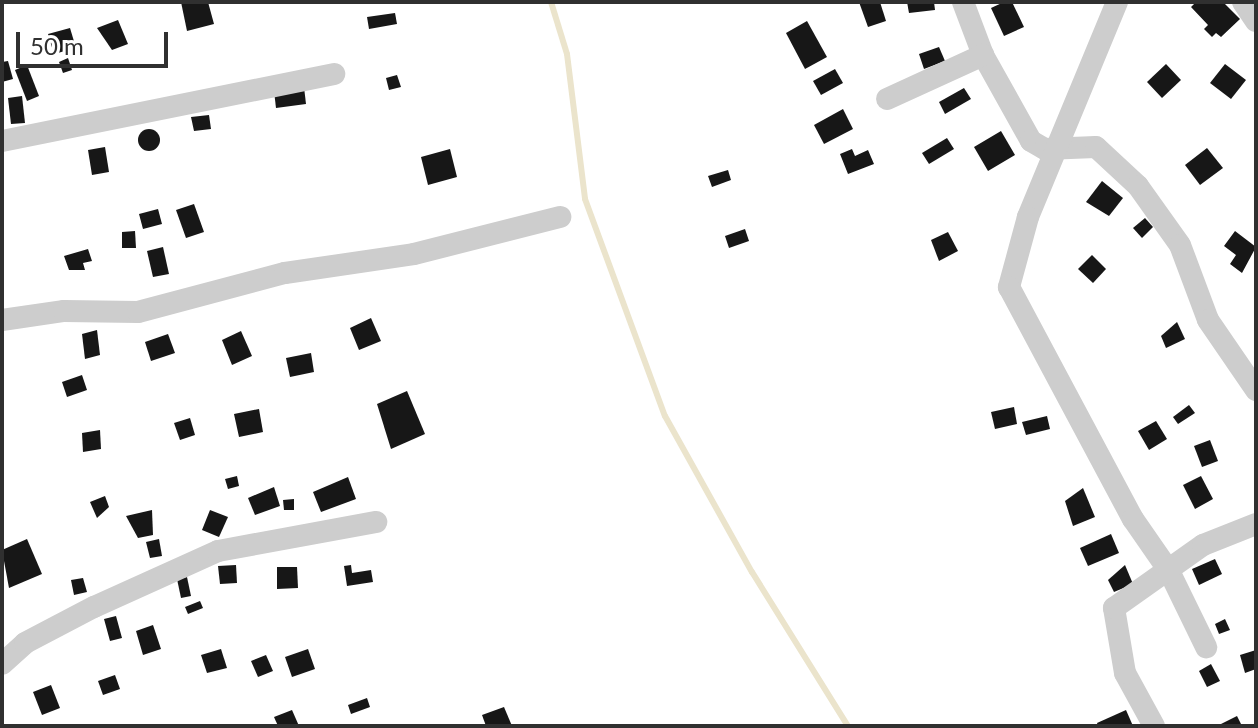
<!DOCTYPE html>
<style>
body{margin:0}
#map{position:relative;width:1258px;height:728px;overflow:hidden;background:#fff;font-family:Lato,sans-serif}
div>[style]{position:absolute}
.stream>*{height:6px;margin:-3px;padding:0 3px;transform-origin:3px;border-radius:3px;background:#ebe4cc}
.building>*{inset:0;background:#171717}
.round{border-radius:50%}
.minor>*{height:22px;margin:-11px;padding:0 11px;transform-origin:11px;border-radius:11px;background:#cdcdcd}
span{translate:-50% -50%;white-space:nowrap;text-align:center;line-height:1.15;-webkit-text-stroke:8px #fff;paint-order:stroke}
.frame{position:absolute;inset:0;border:4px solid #303030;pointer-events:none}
.scale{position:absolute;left:16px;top:32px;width:152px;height:36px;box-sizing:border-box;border:4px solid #303030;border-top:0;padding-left:10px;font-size:24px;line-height:28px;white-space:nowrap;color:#303030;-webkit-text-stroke:6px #fff;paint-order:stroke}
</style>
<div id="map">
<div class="stream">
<div style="left:551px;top:2px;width:54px;rotate:72.9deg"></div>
<div style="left:567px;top:54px;width:146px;rotate:82.9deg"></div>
<div style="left:585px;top:199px;width:231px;rotate:69.8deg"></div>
<div style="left:665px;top:416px;width:179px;rotate:60.9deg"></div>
<div style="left:752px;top:572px;width:181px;rotate:58.1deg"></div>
</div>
<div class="building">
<div style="clip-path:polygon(181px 2px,208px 2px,214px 24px,187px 31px)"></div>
<div style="clip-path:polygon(859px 2px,880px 2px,886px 21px,868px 27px)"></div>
<div style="clip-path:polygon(907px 2px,934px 2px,935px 10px,909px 13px)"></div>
<div style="clip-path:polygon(1004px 2px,1012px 2px,1024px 27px,1004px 36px,991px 8px)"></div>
<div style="clip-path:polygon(1196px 2px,1223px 2px,1240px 19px,1221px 37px,1216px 33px,1212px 37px,1204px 29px,1208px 25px,1191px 7px)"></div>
<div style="clip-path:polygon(395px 13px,397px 24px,369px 29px,367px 17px)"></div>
<div style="clip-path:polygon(118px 20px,128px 44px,112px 50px,97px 28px)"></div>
<div style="clip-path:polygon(807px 21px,827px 57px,805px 69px,786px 33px)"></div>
<div style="clip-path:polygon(70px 28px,76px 48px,54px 54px,48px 34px)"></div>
<div style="clip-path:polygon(939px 47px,945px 61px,924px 69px,919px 54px)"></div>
<div style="clip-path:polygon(68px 58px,72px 70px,63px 73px,59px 62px)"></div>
<div style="clip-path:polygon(8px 61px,13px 79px,2px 82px,2px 62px)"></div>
<div style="clip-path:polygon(1166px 64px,1181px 80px,1162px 98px,1147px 82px)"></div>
<div style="clip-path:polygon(1225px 64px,1246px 80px,1231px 99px,1210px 83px)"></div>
<div style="clip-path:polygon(27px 65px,39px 96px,27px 101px,15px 70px)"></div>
<div style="clip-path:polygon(835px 69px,843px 83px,821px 95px,813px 81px)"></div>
<div style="clip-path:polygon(397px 75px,401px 87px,389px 90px,386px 78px)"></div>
<div style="clip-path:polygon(304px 87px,306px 104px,276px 108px,274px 91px)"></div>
<div style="clip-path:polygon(964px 88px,971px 99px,945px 114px,939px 102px)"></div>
<div style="clip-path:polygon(22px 96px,25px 123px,11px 124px,8px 98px)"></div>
<div style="clip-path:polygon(843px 109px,853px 129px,824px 144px,814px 125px)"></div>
<div style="clip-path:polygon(209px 115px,211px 129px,194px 131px,191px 117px)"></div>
<div class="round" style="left:138px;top:129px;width:22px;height:22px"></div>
<div style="clip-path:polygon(1001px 131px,1015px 155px,988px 171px,974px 147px)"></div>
<div style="clip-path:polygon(947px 138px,954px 149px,929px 164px,922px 153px)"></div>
<div style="clip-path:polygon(105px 147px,109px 172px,92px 175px,88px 150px)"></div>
<div style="clip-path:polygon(1207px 148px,1223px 168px,1200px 185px,1185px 165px)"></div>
<div style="clip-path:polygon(450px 149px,457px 177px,428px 185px,421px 157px)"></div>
<div style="clip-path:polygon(852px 149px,855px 156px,868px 150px,874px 164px,848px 174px,840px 154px)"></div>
<div style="clip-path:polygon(728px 170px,731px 180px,712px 187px,708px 176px)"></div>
<div style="clip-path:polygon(1102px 181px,1123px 198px,1109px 216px,1086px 202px)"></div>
<div style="clip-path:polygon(194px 204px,204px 232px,186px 238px,176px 210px)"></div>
<div style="clip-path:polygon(158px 209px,162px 224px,143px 229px,139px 214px)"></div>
<div style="clip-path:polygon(1145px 218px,1153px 227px,1142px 238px,1133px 228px)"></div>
<div style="clip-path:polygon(745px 229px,749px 241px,729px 248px,725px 236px)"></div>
<div style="clip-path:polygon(135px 231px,136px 248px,122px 248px,122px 232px)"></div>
<div style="clip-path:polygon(1235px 231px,1256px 247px,1242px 273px,1230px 264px,1236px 255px,1224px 246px)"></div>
<div style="clip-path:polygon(948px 232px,958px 251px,939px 261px,931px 240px)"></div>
<div style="clip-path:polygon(163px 247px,169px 274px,153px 277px,147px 251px)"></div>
<div style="clip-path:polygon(88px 249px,92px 261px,83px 263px,85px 270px,69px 270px,64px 256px)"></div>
<div style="clip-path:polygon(1092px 255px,1106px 269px,1093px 283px,1078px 269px)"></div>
<div style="clip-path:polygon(371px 318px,381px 341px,359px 350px,350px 328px)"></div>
<div style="clip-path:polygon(1177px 322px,1185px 339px,1166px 348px,1161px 336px)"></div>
<div style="clip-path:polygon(97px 330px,100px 355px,85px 359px,82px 334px)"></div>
<div style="clip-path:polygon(241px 331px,252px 356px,232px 365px,222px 340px)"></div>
<div style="clip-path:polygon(168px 334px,175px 353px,151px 361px,145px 342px)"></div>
<div style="clip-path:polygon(311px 353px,314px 372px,290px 377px,286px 358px)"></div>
<div style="clip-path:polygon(82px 375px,87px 390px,67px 397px,62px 382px)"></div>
<div style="clip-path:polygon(407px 391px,425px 434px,391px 449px,377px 404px)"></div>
<div style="clip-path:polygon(1189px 405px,1195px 413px,1178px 424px,1173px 417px)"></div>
<div style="clip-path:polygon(1014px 407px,1017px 424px,995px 429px,991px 412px)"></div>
<div style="clip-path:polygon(259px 409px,263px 432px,239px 437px,234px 414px)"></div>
<div style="clip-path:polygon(1047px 416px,1050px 429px,1026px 435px,1022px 422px)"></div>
<div style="clip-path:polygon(190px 418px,195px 435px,180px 440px,174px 423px)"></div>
<div style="clip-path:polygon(1156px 421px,1167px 439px,1149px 450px,1138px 431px)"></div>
<div style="clip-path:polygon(100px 430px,101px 449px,83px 452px,82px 433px)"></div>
<div style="clip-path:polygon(1210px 440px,1218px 461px,1202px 467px,1194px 446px)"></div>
<div style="clip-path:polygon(237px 476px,239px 486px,228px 489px,225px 479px)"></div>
<div style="clip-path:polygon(1201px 476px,1213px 499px,1195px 509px,1183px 485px)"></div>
<div style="clip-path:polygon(348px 477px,356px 499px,321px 512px,313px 492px)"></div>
<div style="clip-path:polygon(274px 487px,280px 506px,255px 515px,248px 498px)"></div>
<div style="clip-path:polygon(1083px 488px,1095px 517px,1073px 526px,1065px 501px)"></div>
<div style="clip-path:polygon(105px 496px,109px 507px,97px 518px,90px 502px)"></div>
<div style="clip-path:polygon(294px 499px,294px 510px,284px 510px,283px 500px)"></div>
<div style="clip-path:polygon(152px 510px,153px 535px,138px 538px,126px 516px)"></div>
<div style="clip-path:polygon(210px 510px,228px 517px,219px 537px,202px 530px)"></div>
<div style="clip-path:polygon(1111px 534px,1119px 553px,1088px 566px,1080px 548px)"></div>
<div style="clip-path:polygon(27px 539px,42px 574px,9px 588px,2px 550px)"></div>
<div style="clip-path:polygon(159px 539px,162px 556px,150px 558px,146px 542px)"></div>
<div style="clip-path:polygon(1215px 559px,1222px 574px,1199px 585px,1192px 569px)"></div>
<div style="clip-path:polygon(236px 565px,237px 583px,220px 584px,218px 566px)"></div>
<div style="clip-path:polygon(351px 565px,352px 573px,371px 570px,373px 582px,347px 586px,344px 566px)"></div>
<div style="clip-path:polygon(1125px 565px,1133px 584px,1114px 592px,1108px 580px)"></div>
<div style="clip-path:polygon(277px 567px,297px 567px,298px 588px,277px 589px)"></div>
<div style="clip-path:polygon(187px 577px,191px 596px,181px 598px,177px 579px)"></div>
<div style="clip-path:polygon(83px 578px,87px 592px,74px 595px,71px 580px)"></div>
<div style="clip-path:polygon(200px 601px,203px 608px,188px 614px,185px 607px)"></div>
<div style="clip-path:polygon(116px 616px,122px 638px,110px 641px,104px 619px)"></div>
<div style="clip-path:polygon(1225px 619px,1230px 630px,1219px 634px,1215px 624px)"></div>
<div style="clip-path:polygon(153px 625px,161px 649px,143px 655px,136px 631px)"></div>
<div style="clip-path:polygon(221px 649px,227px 668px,207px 673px,201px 655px)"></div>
<div style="clip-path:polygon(308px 649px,315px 669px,292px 677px,285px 657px)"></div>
<div style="clip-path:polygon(1256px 650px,1256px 669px,1245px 673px,1240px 655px)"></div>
<div style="clip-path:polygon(266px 655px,273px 671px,258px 677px,251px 661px)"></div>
<div style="clip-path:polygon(1211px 664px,1220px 681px,1207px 687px,1199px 671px)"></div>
<div style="clip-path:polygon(115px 675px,120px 689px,103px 695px,98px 681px)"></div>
<div style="clip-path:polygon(51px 685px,60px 708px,42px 715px,33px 692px)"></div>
<div style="clip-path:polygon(367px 698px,370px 707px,351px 714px,348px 705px)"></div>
<div style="clip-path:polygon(504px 707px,512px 726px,486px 726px,482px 715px)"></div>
<div style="clip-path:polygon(292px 710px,299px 726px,278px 726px,274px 717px)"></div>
<div style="clip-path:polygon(1126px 710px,1133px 726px,1098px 726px,1097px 723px)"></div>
<div style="clip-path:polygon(1237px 716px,1242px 726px,1217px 726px)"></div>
</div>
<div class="minor">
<div style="left:963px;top:2px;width:57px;rotate:69.3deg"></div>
<div style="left:983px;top:55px;width:98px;rotate:60.8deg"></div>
<div style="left:1031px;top:141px;width:16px;rotate:30deg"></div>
<div style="left:1045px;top:149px;width:51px;rotate:-2.2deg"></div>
<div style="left:1096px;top:147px;width:57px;rotate:42.9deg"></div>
<div style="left:1138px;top:186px;width:72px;rotate:54.6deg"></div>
<div style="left:1180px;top:245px;width:80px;rotate:69.5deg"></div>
<div style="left:1208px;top:320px;width:85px;rotate:55.6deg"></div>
<div style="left:1117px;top:2px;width:233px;rotate:112.5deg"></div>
<div style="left:1028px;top:217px;width:73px;rotate:105.2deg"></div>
<div style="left:1009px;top:287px;width:263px;rotate:61.9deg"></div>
<div style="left:1133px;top:519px;width:63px;rotate:55.3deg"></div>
<div style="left:1169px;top:571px;width:85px;rotate:64deg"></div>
<div style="left:1243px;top:2px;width:23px;rotate:56deg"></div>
<div style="left:887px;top:99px;width:106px;rotate:-24.6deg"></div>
<div style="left:2px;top:141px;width:339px;rotate:-11.4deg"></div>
<div style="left:2px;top:320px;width:63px;rotate:-8.3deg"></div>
<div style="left:64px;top:311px;width:74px;rotate:0.8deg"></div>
<div style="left:138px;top:312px;width:152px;rotate:-14.9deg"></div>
<div style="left:285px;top:273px;width:130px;rotate:-8.4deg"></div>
<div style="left:414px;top:254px;width:151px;rotate:-14.2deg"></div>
<div style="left:2px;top:664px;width:31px;rotate:-42deg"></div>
<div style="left:25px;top:643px;width:78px;rotate:-27.6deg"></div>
<div style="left:94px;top:607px;width:136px;rotate:-24.3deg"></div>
<div style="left:218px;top:551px;width:161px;rotate:-10.4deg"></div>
<div style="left:1154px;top:726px;width:60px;rotate:-118.7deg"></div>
<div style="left:1125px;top:673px;width:66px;rotate:-99.6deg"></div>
<div style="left:1114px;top:608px;width:109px;rotate:-35.3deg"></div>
<div style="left:1203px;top:545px;width:57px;rotate:-21.6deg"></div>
</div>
<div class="frame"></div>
<div class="scale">50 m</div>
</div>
